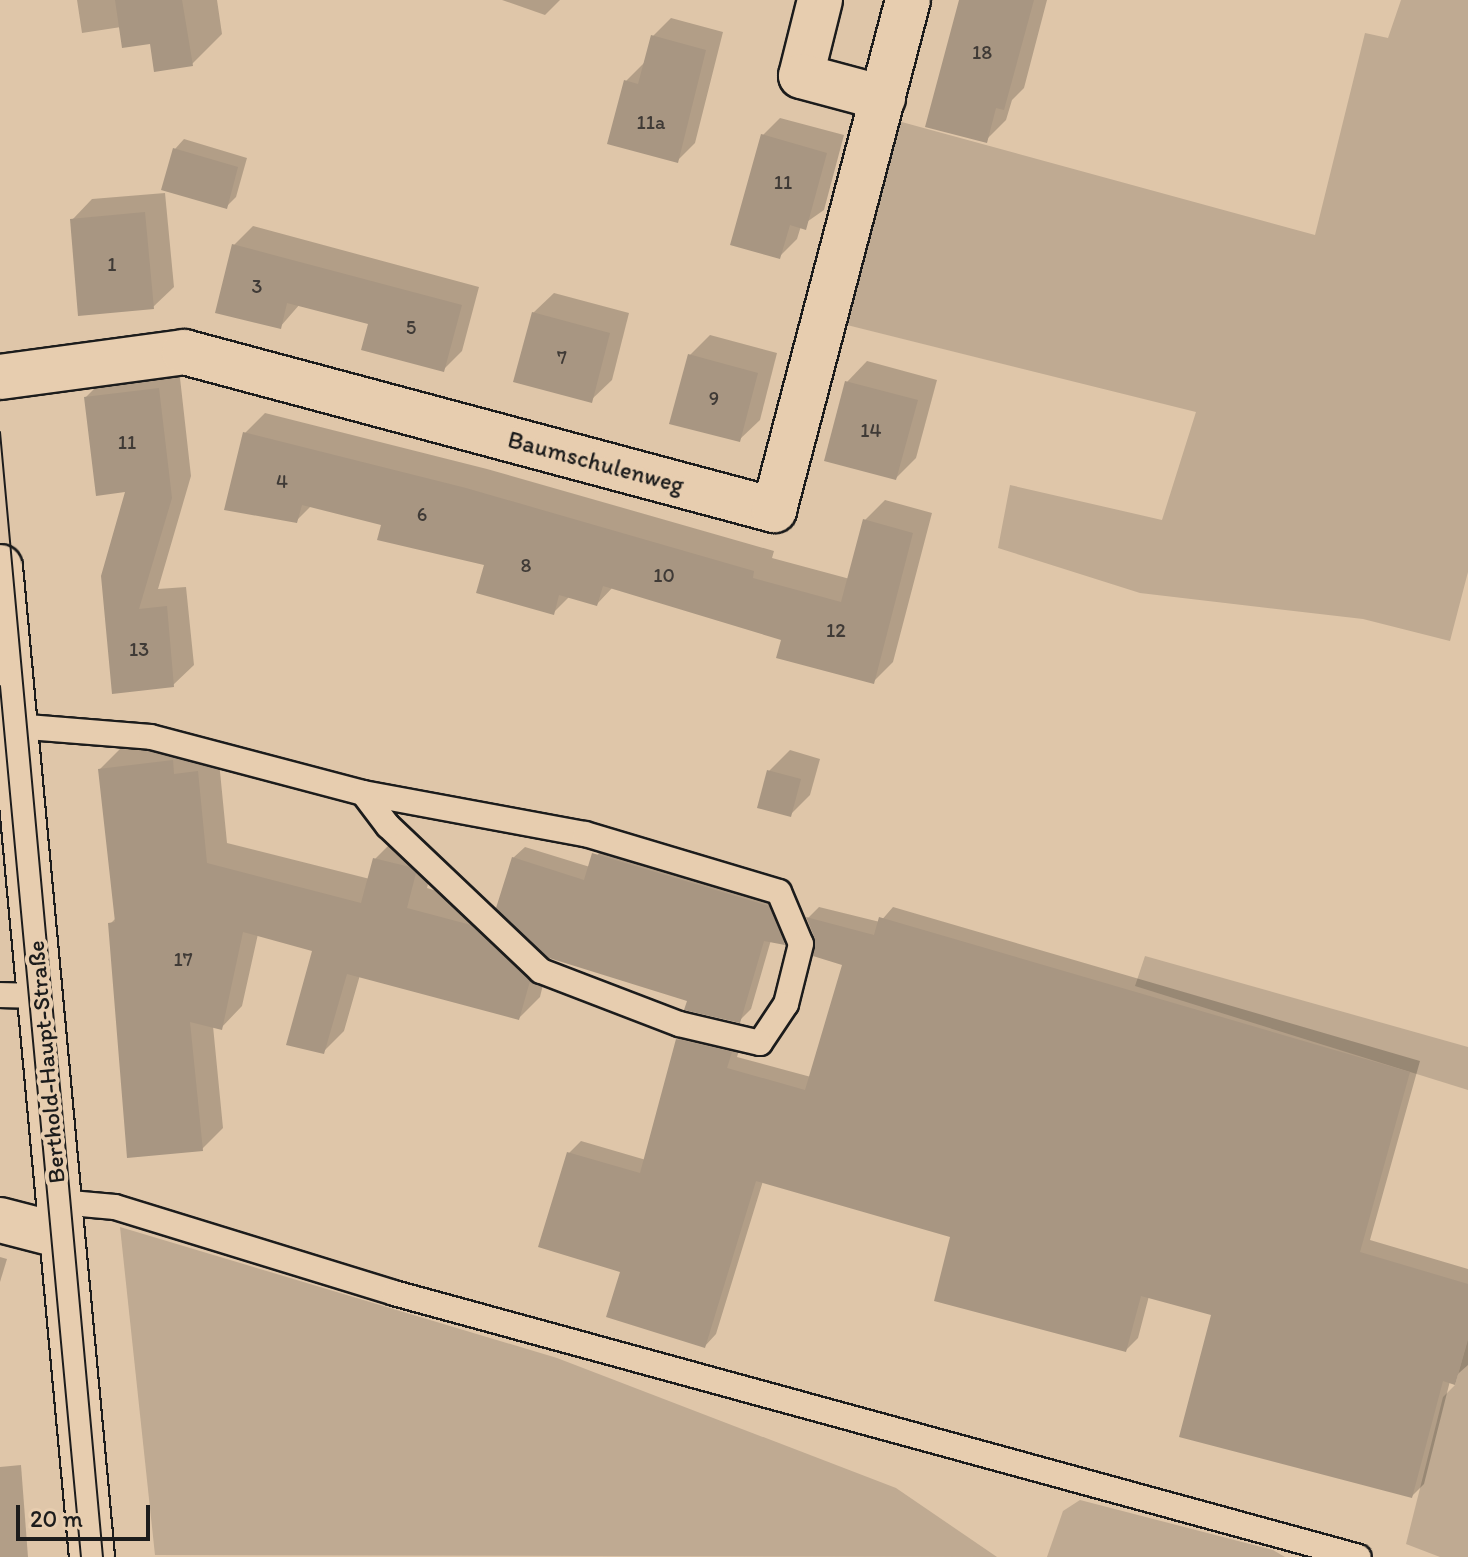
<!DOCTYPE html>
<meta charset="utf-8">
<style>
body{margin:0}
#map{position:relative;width:1468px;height:1557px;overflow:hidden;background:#dfc6a9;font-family:Itim,sans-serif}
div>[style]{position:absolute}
.green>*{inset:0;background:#bfaa92}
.shadow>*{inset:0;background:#0003}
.building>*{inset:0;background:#a89682}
.roads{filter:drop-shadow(2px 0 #1c1c1c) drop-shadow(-2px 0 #1c1c1c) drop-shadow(0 2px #1c1c1c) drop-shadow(0 -2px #1c1c1c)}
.lane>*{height:24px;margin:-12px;padding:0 12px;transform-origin:12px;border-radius:12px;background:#e7cdaf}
.street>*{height:44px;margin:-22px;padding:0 22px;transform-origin:22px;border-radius:22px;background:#e7cdaf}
.secondary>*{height:44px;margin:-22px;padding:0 22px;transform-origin:22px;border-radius:22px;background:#e7cdaf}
.tram>*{height:2px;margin:-1px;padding:0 1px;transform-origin:1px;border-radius:1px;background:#1c1c1c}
span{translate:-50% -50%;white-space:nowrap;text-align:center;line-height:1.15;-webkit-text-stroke:8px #e7cdaf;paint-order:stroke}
.number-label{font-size:20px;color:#3f3a36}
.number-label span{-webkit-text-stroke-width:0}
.street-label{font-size:24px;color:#1c1c1c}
.scale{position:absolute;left:16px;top:1505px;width:134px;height:36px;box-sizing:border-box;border:4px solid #1c1c1c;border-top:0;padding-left:10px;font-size:24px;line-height:28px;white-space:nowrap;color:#1c1c1c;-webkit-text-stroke:6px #e7cdaf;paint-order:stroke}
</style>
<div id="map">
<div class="green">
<div style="clip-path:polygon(1401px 0,1468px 0,1468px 572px,1450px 641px,1363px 619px,1140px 593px,998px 548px,1010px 485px,1162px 520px,1196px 412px,843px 324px,898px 121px,1315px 235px,1365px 33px,1388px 38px)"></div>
<div style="clip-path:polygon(1145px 956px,1468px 1047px,1468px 1090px,1135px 986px)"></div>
<div style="clip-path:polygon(120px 1227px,557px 1358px,896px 1488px,997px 1557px,155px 1555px)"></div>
<div style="clip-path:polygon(1468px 1338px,1468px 1557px,1440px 1557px,1406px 1544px,1443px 1397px,1455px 1385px)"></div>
<div style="clip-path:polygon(1080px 1500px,1273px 1550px,1285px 1557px,1047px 1557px,1063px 1511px)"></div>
</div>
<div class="shadow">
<div style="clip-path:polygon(77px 0,217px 0,222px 34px,192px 64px,121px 27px,82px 33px)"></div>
<div style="clip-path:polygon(502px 0,560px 0,545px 15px)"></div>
<div style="clip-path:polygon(961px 0,1047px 0,1024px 88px,1012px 100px,1006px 120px,986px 140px)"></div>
<div style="clip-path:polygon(671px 18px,723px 32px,695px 143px,677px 161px,626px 81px,644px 63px,653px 36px)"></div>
<div style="clip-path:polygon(780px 118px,844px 135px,824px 210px,801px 226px,797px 239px,779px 257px,762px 136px)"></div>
<div style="clip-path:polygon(184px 139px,247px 158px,236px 197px,226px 207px,175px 149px)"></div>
<div style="clip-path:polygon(165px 193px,174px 287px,153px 307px,72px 220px,92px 199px)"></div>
<div style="clip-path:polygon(253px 226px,479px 287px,462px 351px,443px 370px,371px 323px,300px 304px,280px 327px,234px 245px)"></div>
<div style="clip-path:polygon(554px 293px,629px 313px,612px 380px,591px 400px,533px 313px)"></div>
<div style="clip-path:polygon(710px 335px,777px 353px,760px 420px,739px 440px,690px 355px)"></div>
<div style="clip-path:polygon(867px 361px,937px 380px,916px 458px,896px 478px,847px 382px)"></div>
<div style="clip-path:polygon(179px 369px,191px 476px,158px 589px,186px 587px,194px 665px,173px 685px,113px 692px,128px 490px,86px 397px,106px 377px)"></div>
<div style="clip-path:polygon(265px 413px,487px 469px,774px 551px,772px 558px,850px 579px,865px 520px,885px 500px,932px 513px,893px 662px,873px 682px,783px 639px,613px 587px,597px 604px,570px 596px,553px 613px,486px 564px,383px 523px,312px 505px,296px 521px,244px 434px)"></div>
<div style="clip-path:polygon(194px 740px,218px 751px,227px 843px,370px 879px,375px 859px,396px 838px,436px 852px,427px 888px,498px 910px,513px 858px,525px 847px,590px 867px,605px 843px,780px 895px,795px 932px,785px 943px,771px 940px,751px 1009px,739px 1021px,689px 999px,550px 956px,540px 997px,519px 1018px,360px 975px,344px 1031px,323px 1052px,315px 950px,258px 934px,242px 1006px,221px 1028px,213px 1026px,223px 1128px,202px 1149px,110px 924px,117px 917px,100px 769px,121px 748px)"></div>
<div style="clip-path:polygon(790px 750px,820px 759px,810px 795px,790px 815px,769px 771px)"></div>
<div style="clip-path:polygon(819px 907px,880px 922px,893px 907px,1420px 1061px,1370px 1240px,1468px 1269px,1468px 1365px,1450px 1381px,1424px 1484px,1412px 1496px,1213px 1313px,1149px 1296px,1138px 1338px,1126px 1350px,953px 1236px,763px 1181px,716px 1334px,705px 1346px,622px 1270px,569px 1153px,581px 1141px,646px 1160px,678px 1040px,690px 1028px,742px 1040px,737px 1057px,811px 1077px,845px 963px,817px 939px,808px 918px)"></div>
<div style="clip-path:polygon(0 1257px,7px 1259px,0 1282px)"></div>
<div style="clip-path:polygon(21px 1465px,28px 1557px,0 1557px,0 1467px)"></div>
</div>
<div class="building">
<div style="clip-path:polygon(115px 0,182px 0,193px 66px,154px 72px,150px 44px,122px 48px)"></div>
<div style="clip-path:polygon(959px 0,1034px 0,1004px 110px,996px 108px,987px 143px,925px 127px)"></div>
<div style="clip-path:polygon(651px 35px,706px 50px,678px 163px,607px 144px,624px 80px,638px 84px)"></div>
<div style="clip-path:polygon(761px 134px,827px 153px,806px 230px,790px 225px,780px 259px,730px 245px)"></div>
<div style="clip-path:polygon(173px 148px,238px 167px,227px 209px,161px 190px)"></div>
<div style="clip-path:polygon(145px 212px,154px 309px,78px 316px,70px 219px)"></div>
<div style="clip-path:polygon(232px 244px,462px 305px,444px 372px,361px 350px,368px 324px,287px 303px,281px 329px,215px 313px)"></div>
<div style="clip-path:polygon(532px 312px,610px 333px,592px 403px,513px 382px)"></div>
<div style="clip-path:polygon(688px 354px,758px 373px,740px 442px,669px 424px)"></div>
<div style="clip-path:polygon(845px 381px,918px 400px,896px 480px,824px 461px)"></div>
<div style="clip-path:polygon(159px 388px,172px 498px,139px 609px,167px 606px,174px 687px,112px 694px,101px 576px,125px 492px,96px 496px,84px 397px)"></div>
<div style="clip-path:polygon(243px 432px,466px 488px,754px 571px,753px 578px,841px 602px,863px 519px,913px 533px,874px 684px,776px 658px,781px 640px,603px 586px,597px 606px,559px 595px,554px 615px,476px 593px,484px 565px,377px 540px,381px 525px,302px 505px,297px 523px,224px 510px)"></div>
<div style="clip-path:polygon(173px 760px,174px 774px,198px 771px,207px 863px,361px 903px,373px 858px,410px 867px,416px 873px,407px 908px,471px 925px,530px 981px,519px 1020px,347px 974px,324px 1054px,286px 1045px,312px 951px,243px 932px,222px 1030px,190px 1022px,203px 1151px,127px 1158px,108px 923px,115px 922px,98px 769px)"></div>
<div style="clip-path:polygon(767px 770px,801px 779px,791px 817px,757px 808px)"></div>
<div style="clip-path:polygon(592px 853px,769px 906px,785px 945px,764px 941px,740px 1023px,684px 1010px,687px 1001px,549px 958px,496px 908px,512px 857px,584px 880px)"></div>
<div style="clip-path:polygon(806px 917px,874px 935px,879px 917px,1410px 1072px,1360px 1252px,1468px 1284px,1468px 1340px,1455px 1385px,1443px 1381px,1412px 1498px,1179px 1437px,1211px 1315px,1141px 1296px,1126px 1352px,934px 1301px,950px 1237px,756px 1181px,705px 1348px,606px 1317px,620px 1272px,538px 1247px,567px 1152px,640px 1173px,676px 1039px,732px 1052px,727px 1068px,805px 1090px,842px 965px,813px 956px,815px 939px)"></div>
</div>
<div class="roads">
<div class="lane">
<div style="left:15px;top:726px;width:136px;rotate:4.6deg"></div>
<div style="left:151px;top:737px;width:219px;rotate:14.8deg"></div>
<div style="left:363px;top:793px;width:226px;rotate:10.5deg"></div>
<div style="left:585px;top:834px;width:202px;rotate:16.6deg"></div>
<div style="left:779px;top:892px;width:56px;rotate:67.1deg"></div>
<div style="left:801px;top:944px;width:62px;rotate:104deg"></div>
<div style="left:786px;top:1004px;width:47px;rotate:123.7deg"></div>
<div style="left:760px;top:1043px;width:83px;rotate:-166.8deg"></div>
<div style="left:679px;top:1024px;width:148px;rotate:-159deg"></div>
<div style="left:541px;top:971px;width:211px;rotate:-136.5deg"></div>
<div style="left:388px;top:826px;width:41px;rotate:-127.1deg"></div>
<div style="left:0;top:995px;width:40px;rotate:1.4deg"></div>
<div style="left:59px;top:1202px;width:56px;rotate:5.1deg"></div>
<div style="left:115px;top:1207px;width:292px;rotate:17.1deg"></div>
<div style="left:394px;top:1293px;width:1000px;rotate:15.3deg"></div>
</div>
<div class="street">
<div style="left:820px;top:0;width:78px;rotate:104deg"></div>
<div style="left:801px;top:76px;width:85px;rotate:15deg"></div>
<div style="left:0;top:377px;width:186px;rotate:-7.7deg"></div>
<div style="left:184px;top:352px;width:611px;rotate:14.99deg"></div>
<div style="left:774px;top:510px;width:527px;rotate:-75.28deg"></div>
<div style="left:0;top:1220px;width:64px;rotate:14.5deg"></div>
</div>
<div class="secondary">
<div style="left:0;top:567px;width:994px;rotate:84.69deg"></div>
</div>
</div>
<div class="tram">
<div style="left:0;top:432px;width:1130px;rotate:84.77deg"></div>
<div style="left:0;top:686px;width:875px;rotate:84.69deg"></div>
</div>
<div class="number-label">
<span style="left:982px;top:52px">18</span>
<span style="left:651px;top:122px">11a</span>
<span style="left:783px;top:182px">11</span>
<span style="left:112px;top:264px">1</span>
<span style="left:257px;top:286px">3</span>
<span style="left:411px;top:327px">5</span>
<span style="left:562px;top:357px">7</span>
<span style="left:714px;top:398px">9</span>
<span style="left:871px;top:430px">14</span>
<span style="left:127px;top:442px">11</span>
<span style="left:282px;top:481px">4</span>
<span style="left:422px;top:514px">6</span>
<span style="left:526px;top:565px">8</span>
<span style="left:664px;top:575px">10</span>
<span style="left:836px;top:630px">12</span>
<span style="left:139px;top:649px">13</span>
<span style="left:183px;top:959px">17</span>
</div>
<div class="street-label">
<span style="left:596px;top:462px;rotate:15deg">Baumschulenweg</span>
<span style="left:46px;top:1062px;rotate:-95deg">Berthold-Haupt-Straße</span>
</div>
<div class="scale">20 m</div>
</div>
